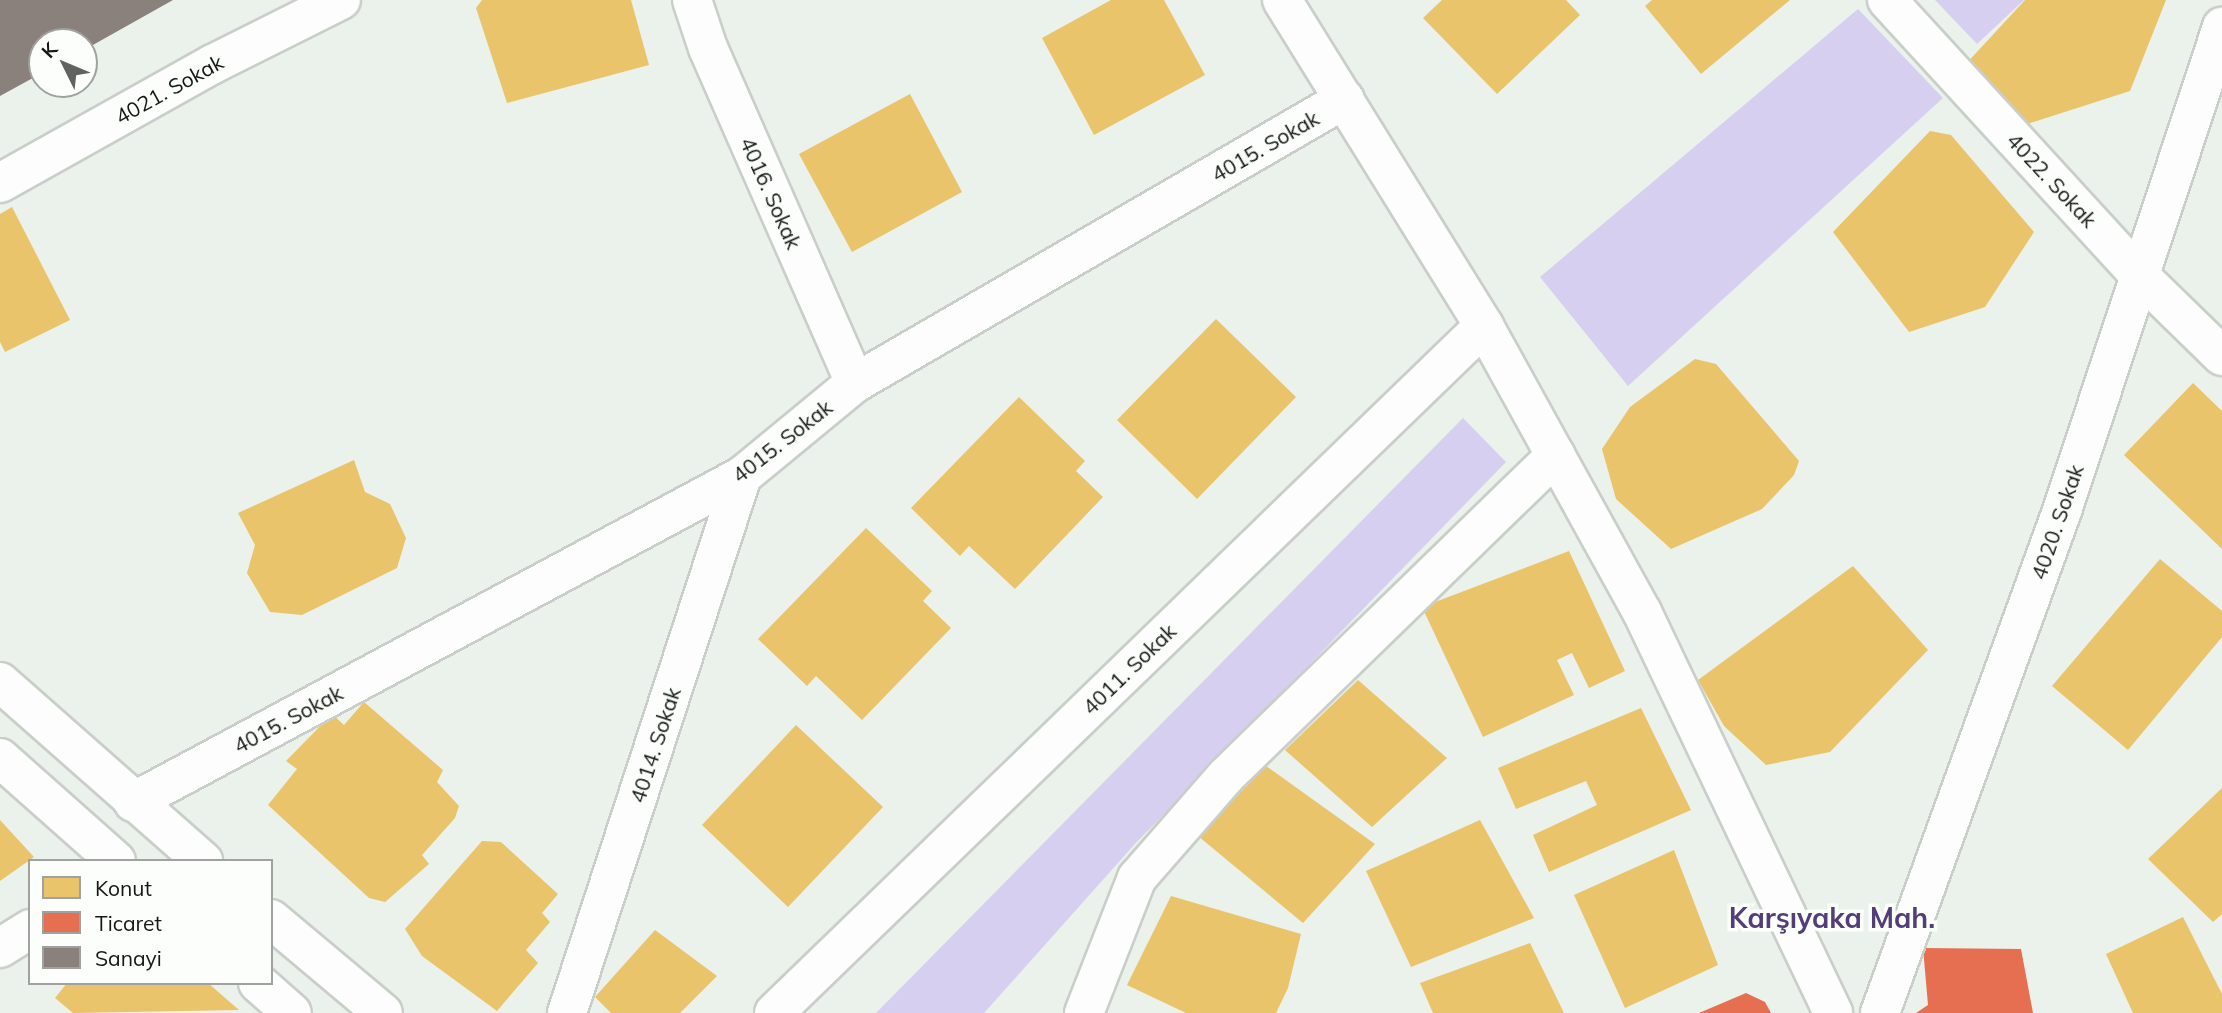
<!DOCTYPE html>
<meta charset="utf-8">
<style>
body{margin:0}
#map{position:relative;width:2222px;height:1013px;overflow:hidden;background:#ebf1eb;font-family:Mulish,sans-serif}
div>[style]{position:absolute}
.green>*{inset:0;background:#d7cff0}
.homes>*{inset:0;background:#e9c46a}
.shops>*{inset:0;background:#e76f51}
.industry>*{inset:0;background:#8a817c}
.roads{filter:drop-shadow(2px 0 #c9cec9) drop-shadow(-2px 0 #c9cec9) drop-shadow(0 2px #c9cec9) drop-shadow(0 -2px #c9cec9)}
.minor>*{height:38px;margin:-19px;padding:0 19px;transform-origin:19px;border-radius:19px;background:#fcfdfc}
.secondary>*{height:38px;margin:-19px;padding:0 19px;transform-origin:19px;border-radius:19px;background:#fcfdfc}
span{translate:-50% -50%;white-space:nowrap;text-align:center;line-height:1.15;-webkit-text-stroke:7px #fcfefc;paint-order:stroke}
.street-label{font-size:21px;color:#141814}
.district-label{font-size:28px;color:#533e7a;font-weight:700}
.legend{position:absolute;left:28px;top:859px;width:245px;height:126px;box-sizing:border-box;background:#fcfefc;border:2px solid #9fa29f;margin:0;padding:9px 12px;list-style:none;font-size:21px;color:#141814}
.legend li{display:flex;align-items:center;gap:14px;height:35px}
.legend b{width:35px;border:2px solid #9fa29f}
.north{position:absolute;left:28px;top:28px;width:70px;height:70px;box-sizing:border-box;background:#fcfefc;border:2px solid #9fa29f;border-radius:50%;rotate:313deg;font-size:19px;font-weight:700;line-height:28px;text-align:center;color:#141814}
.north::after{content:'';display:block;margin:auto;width:24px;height:32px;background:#5f645f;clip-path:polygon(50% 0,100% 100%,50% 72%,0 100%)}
</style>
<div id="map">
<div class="green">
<div style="clip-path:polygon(1935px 0,2024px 0,1977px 44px)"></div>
<div style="clip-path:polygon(1858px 9px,1943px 98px,1628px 386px,1540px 277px)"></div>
<div style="clip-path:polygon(1463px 418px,1506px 462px,1134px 845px,984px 1013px,876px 1013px)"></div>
</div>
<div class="homes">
<div style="clip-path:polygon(482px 0,631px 0,649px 65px,507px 103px,476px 8px)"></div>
<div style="clip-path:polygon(1111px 0,1164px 0,1205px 75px,1094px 135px,1042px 38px)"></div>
<div style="clip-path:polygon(1442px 0,1566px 0,1580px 15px,1497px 94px,1423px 18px)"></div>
<div style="clip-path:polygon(1652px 0,1790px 0,1701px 74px,1645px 6px)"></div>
<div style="clip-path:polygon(2025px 0,2166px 0,2130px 91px,2021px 126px,1964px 66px)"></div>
<div style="clip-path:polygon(910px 94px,962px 192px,852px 252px,799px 154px)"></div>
<div style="clip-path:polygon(1930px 131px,1951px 135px,2034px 232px,1985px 307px,1909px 332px,1833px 232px)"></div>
<div style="clip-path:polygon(12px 207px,70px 320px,5px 352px,0 342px,0 214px)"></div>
<div style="clip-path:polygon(1216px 319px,1296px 397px,1197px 499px,1117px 420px)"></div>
<div style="clip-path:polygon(1695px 359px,1716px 364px,1799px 461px,1794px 475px,1762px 509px,1671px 549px,1616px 499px,1602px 449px,1630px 407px)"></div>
<div style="clip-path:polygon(2193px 383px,2222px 411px,2222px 549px,2124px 455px)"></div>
<div style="clip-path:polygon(1019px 397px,1085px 461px,1076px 471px,1103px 497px,1015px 589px,969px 546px,960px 556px,911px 508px)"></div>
<div style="clip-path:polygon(354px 460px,365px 492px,390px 504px,406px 538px,397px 568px,302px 615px,270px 612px,247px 573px,255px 545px,238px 513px)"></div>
<div style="clip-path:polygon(866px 528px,932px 591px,923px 601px,951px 628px,862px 720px,816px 676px,807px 686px,758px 639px)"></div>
<div style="clip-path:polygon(1569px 551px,1625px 671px,1589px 688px,1572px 653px,1557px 660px,1574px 695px,1483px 737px,1422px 607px)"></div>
<div style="clip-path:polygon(2160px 559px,2222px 611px,2222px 637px,2128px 750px,2052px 686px)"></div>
<div style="clip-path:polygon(1853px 566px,1928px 650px,1830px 752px,1766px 765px,1724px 726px,1698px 680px)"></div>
<div style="clip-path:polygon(1358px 680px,1447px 758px,1372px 827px,1285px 750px)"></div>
<div style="clip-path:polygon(364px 702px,443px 770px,437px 782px,459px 806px,455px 818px,422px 855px,429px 864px,385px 902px,369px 898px,268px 805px,297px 769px,286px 761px,332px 714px,344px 725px)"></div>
<div style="clip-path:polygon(1641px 708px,1691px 810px,1549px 872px,1533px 835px,1597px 805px,1586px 781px,1516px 809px,1498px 768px)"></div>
<div style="clip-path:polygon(796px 725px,883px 807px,788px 907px,702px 825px)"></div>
<div style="clip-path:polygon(1266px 766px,1375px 844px,1303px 923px,1198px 836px)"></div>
<div style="clip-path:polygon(2222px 788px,2222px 914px,2213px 922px,2148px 859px)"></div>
<div style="clip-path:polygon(0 820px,34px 857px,0 881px)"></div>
<div style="clip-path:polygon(1480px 820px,1534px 918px,1411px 967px,1366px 871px)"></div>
<div style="clip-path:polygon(482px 841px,501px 842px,558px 894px,542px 913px,550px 922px,526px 950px,538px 963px,497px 1011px,422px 956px,405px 929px)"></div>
<div style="clip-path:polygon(1674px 850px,1718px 965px,1625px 1008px,1574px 895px)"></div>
<div style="clip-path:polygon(1171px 896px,1301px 934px,1288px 988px,1276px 1013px,1186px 1013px,1127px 985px)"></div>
<div style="clip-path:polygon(2183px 917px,2222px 994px,2222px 1013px,2133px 1013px,2106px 954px)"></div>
<div style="clip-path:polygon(655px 930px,717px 976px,680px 1013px,611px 1013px,595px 997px)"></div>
<div style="clip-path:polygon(1530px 943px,1564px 1013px,1433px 1013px,1420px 983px)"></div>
<div style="clip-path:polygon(67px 983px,208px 983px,239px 1010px,73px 1013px,55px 998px)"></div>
</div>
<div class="shops">
<div style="clip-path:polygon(1923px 948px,2021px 949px,2033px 1013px,1916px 1013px,1928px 1005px)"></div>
<div style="clip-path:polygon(1746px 993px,1765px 1002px,1771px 1013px,1699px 1013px)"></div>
</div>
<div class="industry">
<div style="clip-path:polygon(0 0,173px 0,84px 50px,84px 42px,42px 42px,42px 73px,0 96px)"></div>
</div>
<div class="roads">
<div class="minor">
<div style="left:692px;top:0;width:51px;rotate:71.6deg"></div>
<div style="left:708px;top:48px;width:366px;rotate:66.3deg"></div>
<div style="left:1887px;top:0;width:373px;rotate:47.5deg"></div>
<div style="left:2139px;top:275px;width:116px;rotate:44.3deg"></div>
<div style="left:0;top:183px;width:244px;rotate:-29.2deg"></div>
<div style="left:213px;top:64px;width:143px;rotate:-26.6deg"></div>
<div style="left:133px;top:802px;width:691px;rotate:-28.16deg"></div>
<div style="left:742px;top:476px;width:146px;rotate:-39.5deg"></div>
<div style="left:855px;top:383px;width:566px;rotate:-30.1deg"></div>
<div style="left:0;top:948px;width:36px;rotate:-32deg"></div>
<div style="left:567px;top:1013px;width:565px;rotate:-71.95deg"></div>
<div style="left:774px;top:1013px;width:988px;rotate:-44.06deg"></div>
<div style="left:1084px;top:1013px;width:145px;rotate:-68.6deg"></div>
<div style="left:1137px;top:878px;width:135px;rotate:-48.9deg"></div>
<div style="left:1226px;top:776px;width:460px;rotate:-44.2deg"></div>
<div style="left:1880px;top:1013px;width:537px;rotate:-70.08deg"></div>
<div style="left:2063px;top:508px;width:507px;rotate:-71.71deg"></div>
</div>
<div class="secondary">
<div style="left:1282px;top:0;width:384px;rotate:58.2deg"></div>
<div style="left:1484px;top:326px;width:327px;rotate:61.1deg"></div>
<div style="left:1642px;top:612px;width:444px;rotate:64.5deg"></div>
<div style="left:0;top:682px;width:271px;rotate:41.4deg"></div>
<div style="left:0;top:758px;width:155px;rotate:41.6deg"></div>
<div style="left:271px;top:919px;width:146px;rotate:40deg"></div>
<div style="left:258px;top:983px;width:45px;rotate:41.4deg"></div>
</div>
</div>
<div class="street-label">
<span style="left:169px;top:89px;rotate:-29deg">4021. Sokak</span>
<span style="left:1265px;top:146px;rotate:-30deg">4015. Sokak</span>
<span style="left:2052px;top:180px;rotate:47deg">4022. Sokak</span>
<span style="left:771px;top:193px;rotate:66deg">4016. Sokak</span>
<span style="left:782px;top:441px;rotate:-38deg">4015. Sokak</span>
<span style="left:2057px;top:522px;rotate:-71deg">4020. Sokak</span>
<span style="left:1129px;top:669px;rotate:-44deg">4011. Sokak</span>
<span style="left:288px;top:719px;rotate:-28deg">4015. Sokak</span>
<span style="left:655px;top:745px;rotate:-72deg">4014. Sokak</span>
</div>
<div class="district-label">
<span style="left:1832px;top:918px">Karşıyaka Mah.</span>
</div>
<ul class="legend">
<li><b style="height:19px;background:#e9c46a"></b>Konut</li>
<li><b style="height:19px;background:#e76f51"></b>Ticaret</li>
<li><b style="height:19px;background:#8a817c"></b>Sanayi</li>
</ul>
<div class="north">K</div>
</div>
